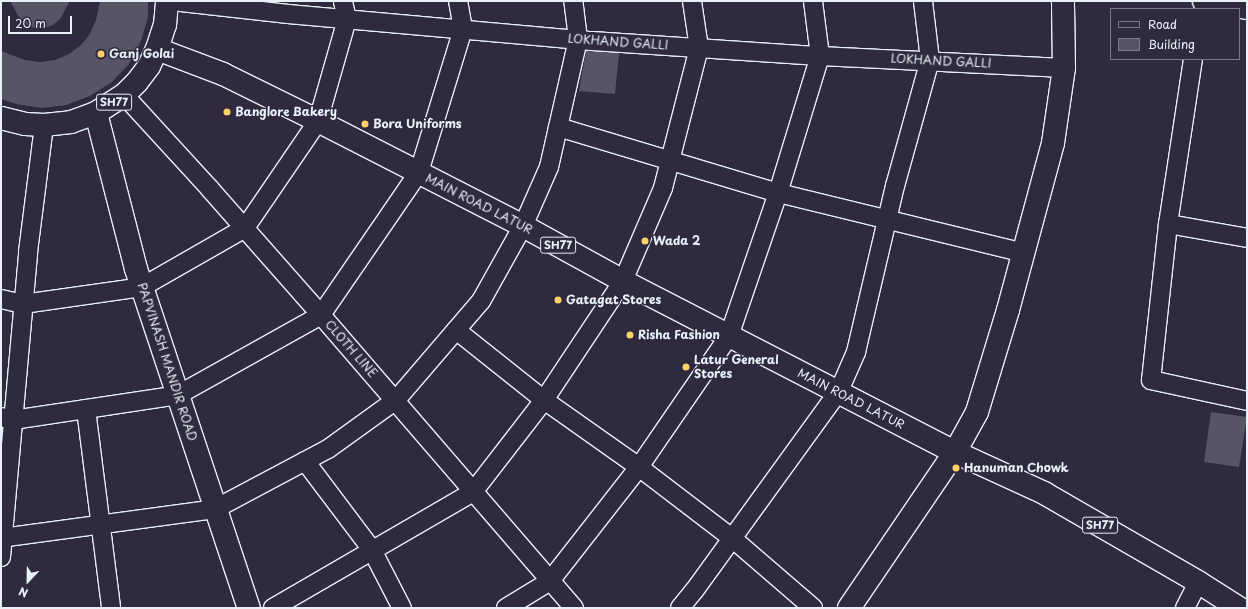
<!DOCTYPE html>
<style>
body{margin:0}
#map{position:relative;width:1248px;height:609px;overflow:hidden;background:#2f2a3d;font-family:"Playpen Sans",sans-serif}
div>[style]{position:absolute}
.building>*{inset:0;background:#575565}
.roads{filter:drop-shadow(1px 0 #e8f1f8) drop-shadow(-1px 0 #e8f1f8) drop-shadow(0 1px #e8f1f8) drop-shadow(0 -1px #e8f1f8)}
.minor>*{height:18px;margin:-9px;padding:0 9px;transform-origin:9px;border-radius:9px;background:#2f2a3d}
.tertiary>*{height:22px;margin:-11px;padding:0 11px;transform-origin:11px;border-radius:11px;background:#2f2a3d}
.primary>*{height:22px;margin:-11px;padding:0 11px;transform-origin:11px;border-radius:11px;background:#2f2a3d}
.dots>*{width:11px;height:11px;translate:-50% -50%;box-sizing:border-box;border:2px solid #2f2a3d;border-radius:50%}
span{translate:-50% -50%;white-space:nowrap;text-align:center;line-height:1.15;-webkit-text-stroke:3px #2f2a3d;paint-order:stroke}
.shield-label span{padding:1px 3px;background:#2f2a3d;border:1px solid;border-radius:3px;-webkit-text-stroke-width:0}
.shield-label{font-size:11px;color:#e8f1f8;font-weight:700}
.street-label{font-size:12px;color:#e8f1f8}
.poi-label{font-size:12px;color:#e8f1f8;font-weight:700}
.left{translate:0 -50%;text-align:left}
.frame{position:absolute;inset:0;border:2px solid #e8f1f8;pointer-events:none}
.legend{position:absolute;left:1110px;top:8px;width:130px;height:52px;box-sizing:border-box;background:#2f2a3d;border:1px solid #797a88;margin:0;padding:5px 7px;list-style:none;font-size:12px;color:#e8f1f8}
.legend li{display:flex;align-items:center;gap:8px;height:20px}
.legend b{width:20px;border:1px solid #797a88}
.north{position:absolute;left:8px;top:561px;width:40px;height:40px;-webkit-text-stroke:3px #2f2a3d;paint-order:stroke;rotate:202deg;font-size:11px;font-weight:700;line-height:16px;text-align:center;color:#e8f1f8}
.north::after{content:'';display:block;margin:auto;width:14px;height:18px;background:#e8f1f8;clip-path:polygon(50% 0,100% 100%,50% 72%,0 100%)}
.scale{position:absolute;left:8px;top:16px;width:64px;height:18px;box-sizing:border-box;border:2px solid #e8f1f8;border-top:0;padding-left:5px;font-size:12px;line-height:14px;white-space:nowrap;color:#e8f1f8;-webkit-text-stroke:3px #2f2a3d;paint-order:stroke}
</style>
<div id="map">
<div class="building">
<div style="clip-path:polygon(10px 1px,70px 1px,60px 19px,53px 25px,44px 28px,35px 28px,27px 25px,20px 19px)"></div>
<div style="clip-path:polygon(100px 1px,148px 1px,148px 17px,141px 41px,129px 64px,112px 82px,90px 96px,66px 105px,41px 108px,16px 104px,1px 99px,1px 51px,25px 60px,40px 62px,55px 60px,69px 54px,81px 45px,90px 34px,96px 20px)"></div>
<div style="clip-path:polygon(586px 51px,619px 53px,615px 94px,579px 91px)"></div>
<div style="clip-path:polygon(1211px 412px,1247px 417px,1239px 467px,1204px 462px)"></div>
</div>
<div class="roads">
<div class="minor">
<div style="left:172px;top:1px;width:117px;rotate:6.4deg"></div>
<div style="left:288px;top:14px;width:305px;rotate:5.1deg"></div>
<div style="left:592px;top:41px;width:228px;rotate:3.8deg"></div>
<div style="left:820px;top:56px;width:244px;rotate:2.8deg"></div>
<div style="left:1202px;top:2px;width:46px;rotate:10.1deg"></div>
<div style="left:1193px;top:59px;width:167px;rotate:98.6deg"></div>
<div style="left:1168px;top:224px;width:157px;rotate:96.2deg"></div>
<div style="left:1151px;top:380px;width:98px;rotate:12.3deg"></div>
<div style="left:124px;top:95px;width:127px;rotate:47.5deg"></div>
<div style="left:210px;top:189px;width:168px;rotate:48.6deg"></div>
<div style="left:321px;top:315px;width:387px;rotate:49.2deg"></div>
<div style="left:558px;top:127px;width:230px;rotate:16.7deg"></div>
<div style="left:778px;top:193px;width:253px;rotate:13.7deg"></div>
<div style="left:1168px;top:224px;width:80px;rotate:10deg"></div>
<div style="left:1px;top:299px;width:23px;rotate:13deg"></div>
<div style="left:23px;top:304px;width:120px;rotate:-8.1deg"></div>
<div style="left:142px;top:287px;width:119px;rotate:-29.8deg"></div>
<div style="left:245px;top:228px;width:130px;rotate:-55.7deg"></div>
<div style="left:318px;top:121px;width:106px;rotate:-74.1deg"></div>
<div style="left:347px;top:19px;width:18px;rotate:-103deg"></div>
<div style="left:456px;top:330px;width:112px;rotate:38.5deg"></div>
<div style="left:544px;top:400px;width:116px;rotate:35.2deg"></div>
<div style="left:639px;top:467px;width:117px;rotate:37.4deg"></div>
<div style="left:732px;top:538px;width:107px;rotate:40.8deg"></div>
<div style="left:86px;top:409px;width:201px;rotate:82.8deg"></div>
<div style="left:1px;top:417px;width:12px;rotate:14deg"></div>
<div style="left:13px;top:420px;width:167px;rotate:-8.6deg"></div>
<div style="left:178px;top:395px;width:164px;rotate:-29.2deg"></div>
<div style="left:321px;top:315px;width:173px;rotate:-55.6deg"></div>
<div style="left:419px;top:172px;width:150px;rotate:-72.9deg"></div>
<div style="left:463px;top:29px;width:28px;rotate:-100deg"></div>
<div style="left:305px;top:461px;width:111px;rotate:53deg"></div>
<div style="left:372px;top:550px;width:65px;rotate:62.7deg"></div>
<div style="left:1px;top:538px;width:216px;rotate:-7.7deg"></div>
<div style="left:215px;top:509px;width:128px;rotate:-28deg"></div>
<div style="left:328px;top:449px;width:84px;rotate:-35.8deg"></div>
<div style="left:396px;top:400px;width:130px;rotate:-49.4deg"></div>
<div style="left:481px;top:301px;width:86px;rotate:-60.8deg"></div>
<div style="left:523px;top:226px;width:64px;rotate:-66.2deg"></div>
<div style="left:549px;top:167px;width:131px;rotate:-77.2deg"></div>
<div style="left:578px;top:39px;width:38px;rotate:-97deg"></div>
<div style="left:1px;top:557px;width:306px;rotate:-84.9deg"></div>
<div style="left:28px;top:252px;width:128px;rotate:-82.8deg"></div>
<div style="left:273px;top:608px;width:231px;rotate:-30.1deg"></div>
<div style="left:473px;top:492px;width:116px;rotate:-52.3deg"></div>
<div style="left:544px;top:400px;width:143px;rotate:-56.4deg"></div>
<div style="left:623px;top:281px;width:101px;rotate:-66.7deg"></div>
<div style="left:663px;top:188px;width:145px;rotate:-75.6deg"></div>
<div style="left:699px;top:48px;width:48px;rotate:-98.5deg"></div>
<div style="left:506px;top:608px;width:52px;rotate:-31.5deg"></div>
<div style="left:550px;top:581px;width:145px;rotate:-52deg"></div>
<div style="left:639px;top:467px;width:159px;rotate:-55.5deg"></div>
<div style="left:729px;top:336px;width:151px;rotate:-71.1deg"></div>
<div style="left:778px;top:193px;width:143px;rotate:-73deg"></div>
<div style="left:820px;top:56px;width:55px;rotate:-97.3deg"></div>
<div style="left:680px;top:608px;width:22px;rotate:-51deg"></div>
<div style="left:694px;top:591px;width:247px;rotate:-54.1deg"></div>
<div style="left:839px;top:391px;width:43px;rotate:-66.4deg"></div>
<div style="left:856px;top:352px;width:171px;rotate:-76.8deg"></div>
<div style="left:895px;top:186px;width:131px;rotate:-74.5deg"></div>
<div style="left:930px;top:60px;width:59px;rotate:-96.8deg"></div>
<div style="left:1185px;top:608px;width:29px;rotate:-63deg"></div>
</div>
<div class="tertiary">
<div style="left:96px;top:113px;width:161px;rotate:75.6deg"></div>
<div style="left:136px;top:269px;width:357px;rotate:71.6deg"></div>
<div style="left:849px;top:608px;width:189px;rotate:-55.8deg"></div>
<div style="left:955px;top:452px;width:46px;rotate:-61.2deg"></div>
<div style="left:977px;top:412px;width:107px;rotate:-73.1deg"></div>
<div style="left:1008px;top:310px;width:173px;rotate:-74.9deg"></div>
<div style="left:1053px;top:143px;width:76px;rotate:-81.7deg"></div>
<div style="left:1064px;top:68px;width:67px;rotate:-90.9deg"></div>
</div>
<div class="primary">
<div style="left:157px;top:49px;width:71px;rotate:20.7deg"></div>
<div style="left:223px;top:74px;width:106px;rotate:26.3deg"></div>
<div style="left:318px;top:121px;width:230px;rotate:27.1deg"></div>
<div style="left:523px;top:226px;width:114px;rotate:28.8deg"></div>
<div style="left:623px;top:281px;width:373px;rotate:27.3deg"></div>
<div style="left:955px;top:452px;width:98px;rotate:24.7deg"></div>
<div style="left:1044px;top:493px;width:178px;rotate:30deg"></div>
<div style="left:1198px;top:582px;width:49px;rotate:32.4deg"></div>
<div style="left:1px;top:118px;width:25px;rotate:14deg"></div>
<div style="left:25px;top:124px;width:19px;rotate:3deg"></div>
<div style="left:44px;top:125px;width:27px;rotate:-6deg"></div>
<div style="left:71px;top:122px;width:27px;rotate:-20deg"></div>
<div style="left:96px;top:113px;width:33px;rotate:-33deg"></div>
<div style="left:124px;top:95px;width:18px;rotate:-45deg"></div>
<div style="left:137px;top:82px;width:20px;rotate:-53deg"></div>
<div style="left:149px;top:66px;width:19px;rotate:-65deg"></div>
<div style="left:157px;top:49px;width:25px;rotate:-72deg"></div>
<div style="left:165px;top:25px;width:24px;rotate:-85deg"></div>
</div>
</div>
<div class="dots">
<div style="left:101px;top:54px;background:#ffd166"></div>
<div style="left:227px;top:112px;background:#ffd166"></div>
<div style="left:365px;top:124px;background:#ffd166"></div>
<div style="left:645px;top:241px;background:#ffd166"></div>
<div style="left:558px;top:300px;background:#ffd166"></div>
<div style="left:630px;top:335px;background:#ffd166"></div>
<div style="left:686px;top:367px;background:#ffd166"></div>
<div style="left:956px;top:468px;background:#ffd166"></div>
</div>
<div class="shield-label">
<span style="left:114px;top:102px">SH77</span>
<span style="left:558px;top:245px">SH77</span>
<span style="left:1100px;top:525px">SH77</span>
</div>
<div class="street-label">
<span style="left:618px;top:42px;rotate:4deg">LOKHAND GALLI</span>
<span style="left:941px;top:61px;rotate:3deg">LOKHAND GALLI</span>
<span style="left:479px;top:204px;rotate:27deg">MAIN ROAD LATUR</span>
<span style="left:351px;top:349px;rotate:49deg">CLOTH LINE</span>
<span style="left:167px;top:362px;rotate:72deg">PAPVINASH MANDIR ROAD</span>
<span style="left:851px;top:399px;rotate:27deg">MAIN ROAD LATUR</span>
</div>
<div class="poi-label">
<span class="left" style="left:109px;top:54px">Ganj Golai</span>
<span class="left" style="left:235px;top:112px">Banglore Bakery</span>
<span class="left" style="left:373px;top:124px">Bora Uniforms</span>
<span class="left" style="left:653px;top:241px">Wada 2</span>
<span class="left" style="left:566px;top:300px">Gatagat Stores</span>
<span class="left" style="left:638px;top:335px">Risha Fashion</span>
<span class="left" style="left:694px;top:367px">Latur General<br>Stores</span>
<span class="left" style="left:964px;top:468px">Hanuman Chowk</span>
</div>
<div class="frame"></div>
<ul class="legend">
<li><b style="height:5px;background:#2f2a3d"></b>Road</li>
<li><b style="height:11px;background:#575565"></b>Building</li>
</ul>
<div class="north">N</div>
<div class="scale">20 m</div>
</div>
